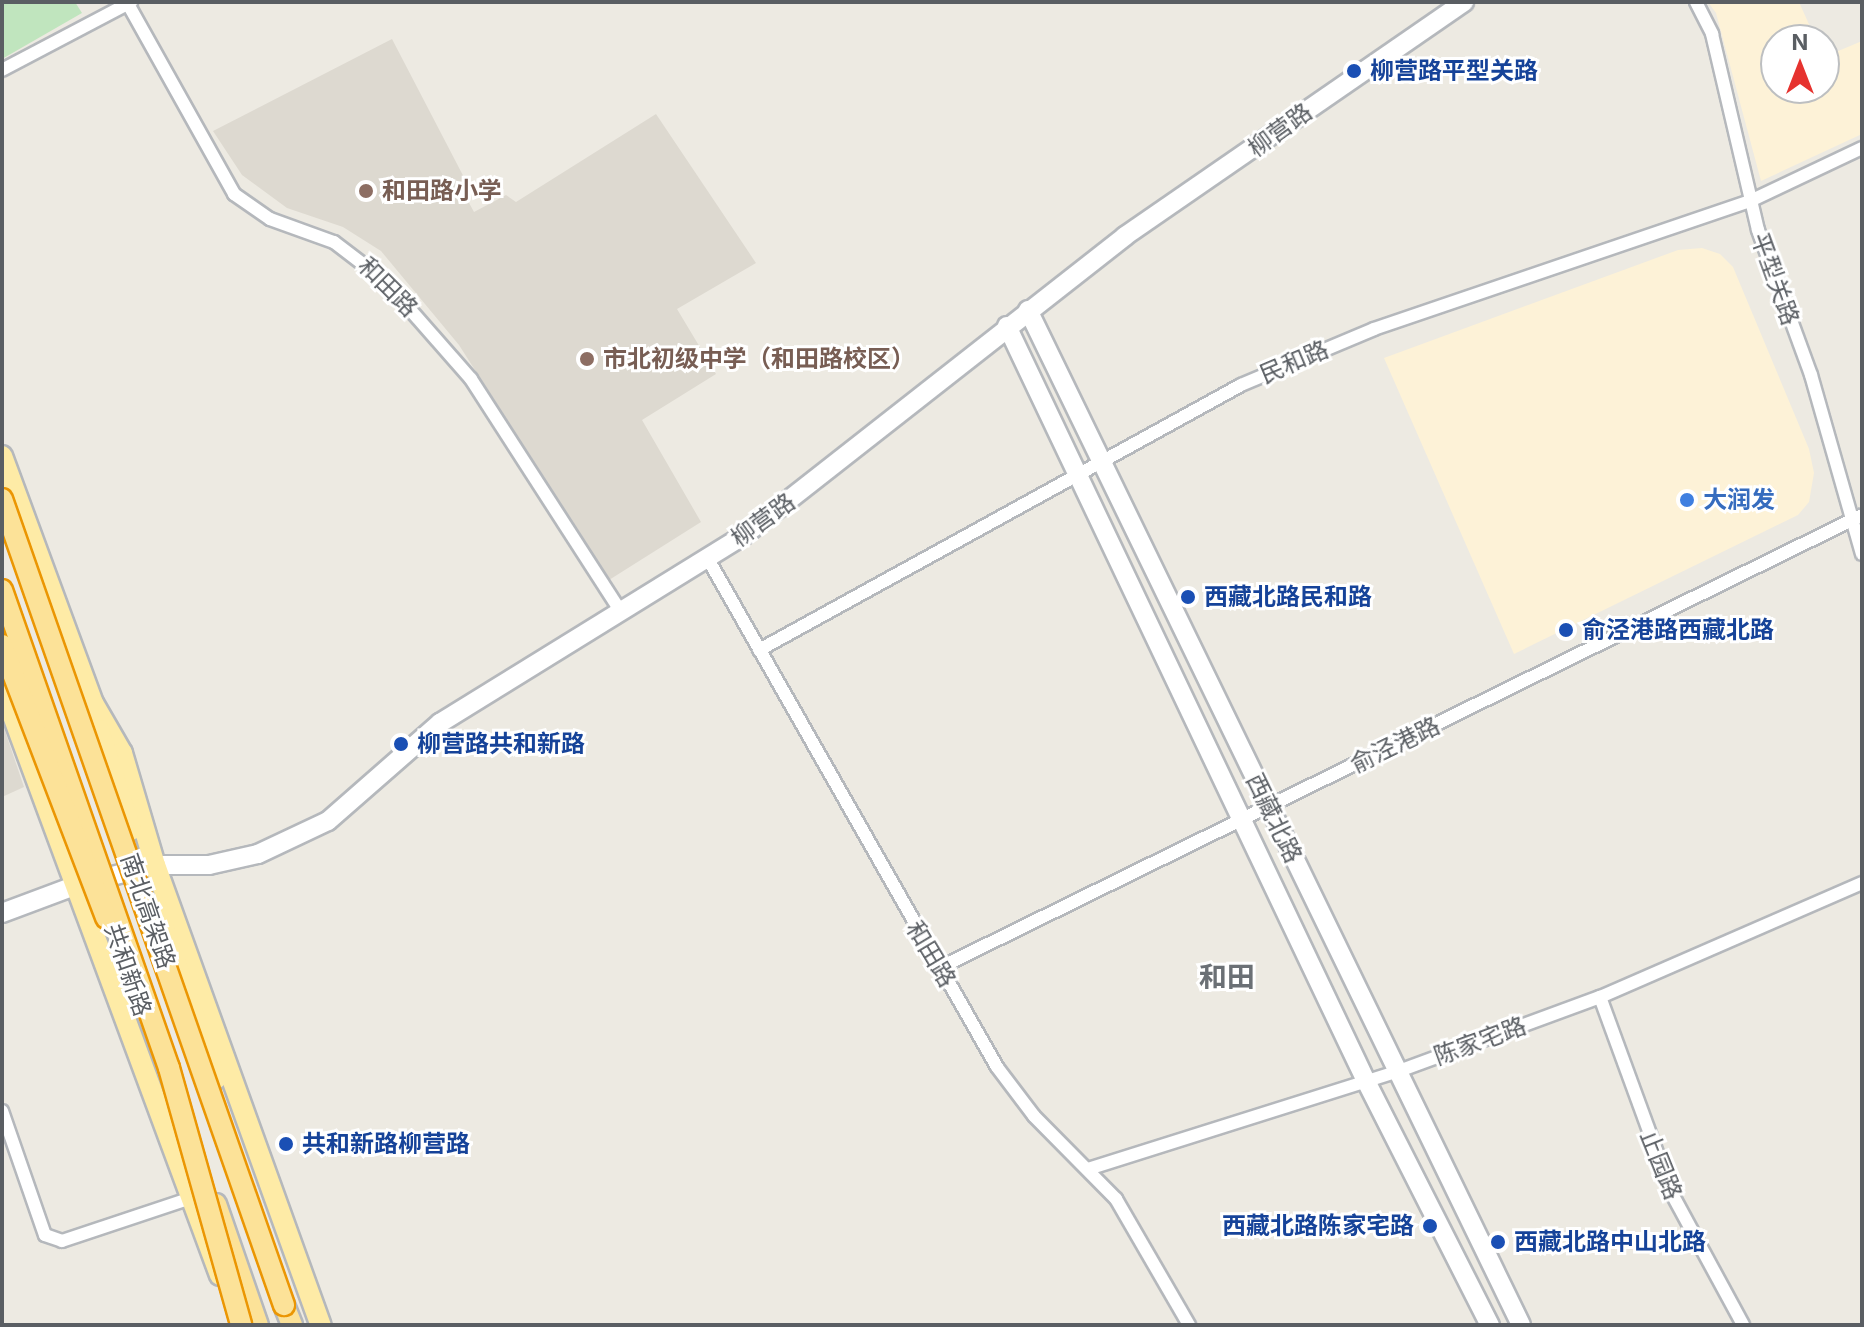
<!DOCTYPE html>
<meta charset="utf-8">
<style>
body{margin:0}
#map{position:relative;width:1864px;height:1327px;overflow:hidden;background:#edeae2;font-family:Inter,"Noto Sans SC",sans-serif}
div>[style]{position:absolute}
.commercial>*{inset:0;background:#fdf2d7}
.education>*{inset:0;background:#ddd9d0}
.green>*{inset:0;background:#c0e5be}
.roads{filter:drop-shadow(2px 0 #b5b8bc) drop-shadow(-2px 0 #b5b8bc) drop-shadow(0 2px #b5b8bc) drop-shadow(0 -2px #b5b8bc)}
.minor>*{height:12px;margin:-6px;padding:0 6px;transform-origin:6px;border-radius:6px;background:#fff}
.secondary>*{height:18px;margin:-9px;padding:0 9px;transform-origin:9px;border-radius:9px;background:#fff}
.primary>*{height:20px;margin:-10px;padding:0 10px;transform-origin:10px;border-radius:10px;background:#feeba6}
.trunk>*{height:20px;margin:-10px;padding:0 10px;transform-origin:10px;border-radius:10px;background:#fce298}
.bridges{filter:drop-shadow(2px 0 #eb9603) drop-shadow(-2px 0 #eb9603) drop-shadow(0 2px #eb9603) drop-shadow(0 -2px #eb9603)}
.trunk-bridge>*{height:20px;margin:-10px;padding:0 10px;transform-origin:10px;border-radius:10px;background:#fce298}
.dots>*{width:22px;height:22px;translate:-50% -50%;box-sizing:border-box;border:4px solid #fff;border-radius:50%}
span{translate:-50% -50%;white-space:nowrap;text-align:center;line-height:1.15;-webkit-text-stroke:6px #fff;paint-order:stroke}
.transit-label{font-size:24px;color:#164399;font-weight:700}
.left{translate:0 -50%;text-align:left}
.right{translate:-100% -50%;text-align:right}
.street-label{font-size:24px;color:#5a5e63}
.education-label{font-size:24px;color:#785e54;font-weight:700}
.shop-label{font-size:24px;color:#366cbe;font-weight:700}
.quarter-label{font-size:28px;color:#6b7075;font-weight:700}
.frame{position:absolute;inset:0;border:4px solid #5a5e63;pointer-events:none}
.north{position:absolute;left:1760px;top:24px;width:80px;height:80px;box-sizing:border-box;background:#fff;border:2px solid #bdbfc1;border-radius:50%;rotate:0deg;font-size:22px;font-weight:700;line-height:32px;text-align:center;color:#5a5e63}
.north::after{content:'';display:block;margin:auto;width:28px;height:36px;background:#e6332f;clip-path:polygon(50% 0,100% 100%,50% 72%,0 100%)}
</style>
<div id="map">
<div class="commercial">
<div style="clip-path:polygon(1708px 2px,1799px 2px,1816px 40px,1776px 40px,1776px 88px,1824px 88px,1824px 57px,1862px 41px,1862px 134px,1761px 181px,1716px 13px)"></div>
<div style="clip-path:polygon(1702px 248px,1720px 254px,1733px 267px,1809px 449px,1814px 473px,1809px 502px,1798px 515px,1514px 654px,1384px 358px,1678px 250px)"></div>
</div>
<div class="education">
<div style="clip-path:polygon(392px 39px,469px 187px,468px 201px,474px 212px,506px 195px,516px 202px,656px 114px,756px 263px,677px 309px,716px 374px,642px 420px,701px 522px,609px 580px,459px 345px,381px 251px,343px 227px,287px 208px,242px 175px,213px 131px)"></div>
<div style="clip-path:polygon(2px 722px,24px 787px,2px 797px)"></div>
</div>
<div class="green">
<div style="clip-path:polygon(2px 2px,75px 2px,82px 13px,2px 59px)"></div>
</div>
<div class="roads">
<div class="minor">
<div style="left:1696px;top:2px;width:36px;rotate:63deg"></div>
<div style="left:1712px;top:34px;width:201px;rotate:76.8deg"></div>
<div style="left:1758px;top:230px;width:154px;rotate:69.9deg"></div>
<div style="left:1811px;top:375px;width:186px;rotate:74.1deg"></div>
<div style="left:128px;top:4px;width:218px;rotate:60.8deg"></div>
<div style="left:234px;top:194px;width:44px;rotate:34.8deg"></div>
<div style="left:270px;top:219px;width:68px;rotate:19.8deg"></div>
<div style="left:334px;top:242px;width:64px;rotate:37.4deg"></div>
<div style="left:385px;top:281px;width:130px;rotate:48.7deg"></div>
<div style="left:471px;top:379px;width:277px;rotate:57.2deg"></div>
<div style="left:2px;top:70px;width:146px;rotate:-27.8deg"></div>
<div style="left:708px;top:559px;width:584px;rotate:60.36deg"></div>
<div style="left:997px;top:1067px;width:61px;rotate:52.9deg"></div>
<div style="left:1034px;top:1116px;width:117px;rotate:45.3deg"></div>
<div style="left:1116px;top:1199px;width:146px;rotate:59.9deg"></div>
<div style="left:759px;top:650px;width:550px;rotate:-28.8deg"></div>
<div style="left:1241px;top:385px;width:144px;rotate:-22.8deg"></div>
<div style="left:1374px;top:329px;width:397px;rotate:-18.8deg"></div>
<div style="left:1750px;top:201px;width:124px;rotate:-25.3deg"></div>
<div style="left:939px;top:968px;width:1028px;rotate:-26.14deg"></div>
<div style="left:1600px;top:997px;width:210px;rotate:69.9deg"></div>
<div style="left:1672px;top:1194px;width:149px;rotate:61.5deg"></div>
<div style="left:2px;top:1111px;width:131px;rotate:70.9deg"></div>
<div style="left:45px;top:1235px;width:18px;rotate:19deg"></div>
<div style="left:62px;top:1241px;width:136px;rotate:-18.4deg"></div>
<div style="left:1088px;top:1169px;width:323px;rotate:-17.5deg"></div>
<div style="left:1396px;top:1072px;width:217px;rotate:-20.2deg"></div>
<div style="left:1600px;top:997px;width:286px;rotate:-23.5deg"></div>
</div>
<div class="secondary">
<div style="left:1028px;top:310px;width:1128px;rotate:64.09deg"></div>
<div style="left:1007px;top:326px;width:836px;rotate:64.57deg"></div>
<div style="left:1366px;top:1081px;width:274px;rotate:63.1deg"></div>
<div style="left:2px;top:913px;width:80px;rotate:-20.5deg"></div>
<div style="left:77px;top:885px;width:81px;rotate:-14.4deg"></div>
<div style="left:155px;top:865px;width:54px"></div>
<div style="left:209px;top:865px;width:50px;rotate:-12.7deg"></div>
<div style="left:258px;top:854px;width:77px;rotate:-25.2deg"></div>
<div style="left:328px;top:821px;width:149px;rotate:-41.2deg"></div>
<div style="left:440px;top:723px;width:357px;rotate:-31.7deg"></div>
<div style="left:744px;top:535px;width:484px;rotate:-38.1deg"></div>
<div style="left:1125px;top:236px;width:412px;rotate:-34.6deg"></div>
</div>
<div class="primary">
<div style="left:2px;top:456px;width:263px;rotate:69.8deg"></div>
<div style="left:93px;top:703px;width:58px;rotate:59.9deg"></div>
<div style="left:122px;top:753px;width:117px;rotate:73.6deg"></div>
<div style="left:155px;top:865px;width:489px;rotate:70.2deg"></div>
<div style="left:2px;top:623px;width:40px;rotate:69deg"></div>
<div style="left:2px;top:686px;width:628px;rotate:69.69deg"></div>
<div style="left:99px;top:730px;width:105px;rotate:72.3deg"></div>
<div style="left:156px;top:905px;width:184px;rotate:71deg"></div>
</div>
<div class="trunk">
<div style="left:216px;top:1204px;width:128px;rotate:70.9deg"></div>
<div style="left:284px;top:1305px;width:22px;rotate:68deg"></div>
</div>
</div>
<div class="bridges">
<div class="trunk-bridge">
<div style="left:2px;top:499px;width:854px;rotate:70.72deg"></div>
<div style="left:2px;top:590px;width:506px;rotate:70.74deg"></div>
<div style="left:169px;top:1068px;width:267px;rotate:74.3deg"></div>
<div style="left:2px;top:645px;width:292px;rotate:69.1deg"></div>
</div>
</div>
<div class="dots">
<div style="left:1354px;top:71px;background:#1a4fb4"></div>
<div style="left:366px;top:191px;background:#8d6e63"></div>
<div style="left:587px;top:359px;background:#8d6e63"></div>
<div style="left:1687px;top:500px;background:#3f7fe0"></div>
<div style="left:1188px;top:597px;background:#1a4fb4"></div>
<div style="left:1566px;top:630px;background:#1a4fb4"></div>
<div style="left:401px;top:744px;background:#1a4fb4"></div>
<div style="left:286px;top:1144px;background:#1a4fb4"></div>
<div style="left:1430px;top:1226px;background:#1a4fb4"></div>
<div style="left:1498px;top:1242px;background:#1a4fb4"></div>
</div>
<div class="transit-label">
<span class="left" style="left:1370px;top:71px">柳营路平型关路</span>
<span class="left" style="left:1204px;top:597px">西藏北路民和路</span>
<span class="left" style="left:1582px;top:630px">俞泾港路西藏北路</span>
<span class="left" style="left:417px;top:744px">柳营路共和新路</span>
<span class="left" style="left:302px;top:1144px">共和新路柳营路</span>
<span class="right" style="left:1414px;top:1226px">西藏北路陈家宅路</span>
<span class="left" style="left:1514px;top:1242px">西藏北路中山北路</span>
</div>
<div class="street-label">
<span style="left:1280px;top:130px;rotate:-36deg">柳营路</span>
<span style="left:1775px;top:279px;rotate:70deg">平型关路</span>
<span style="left:388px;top:287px;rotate:45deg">和田路</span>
<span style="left:1294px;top:362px;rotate:-23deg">民和路</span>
<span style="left:763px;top:520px;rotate:-36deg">柳营路</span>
<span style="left:1395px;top:745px;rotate:-26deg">俞泾港路</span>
<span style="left:1274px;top:818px;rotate:64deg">西藏北路</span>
<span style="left:148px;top:911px;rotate:71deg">南北高架路</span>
<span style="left:931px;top:954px;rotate:59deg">和田路</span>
<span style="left:128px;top:970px;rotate:71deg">共和新路</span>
<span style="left:1480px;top:1041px;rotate:-20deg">陈家宅路</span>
<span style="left:1661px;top:1165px;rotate:68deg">止园路</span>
</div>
<div class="education-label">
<span class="left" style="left:382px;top:191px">和田路小学</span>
<span class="left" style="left:603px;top:359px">市北初级中学（和田路校区）</span>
</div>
<div class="shop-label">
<span class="left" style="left:1703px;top:500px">大润发</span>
</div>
<div class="quarter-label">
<span style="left:1227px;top:977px">和田</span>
</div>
<div class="frame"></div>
<div class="north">N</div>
</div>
